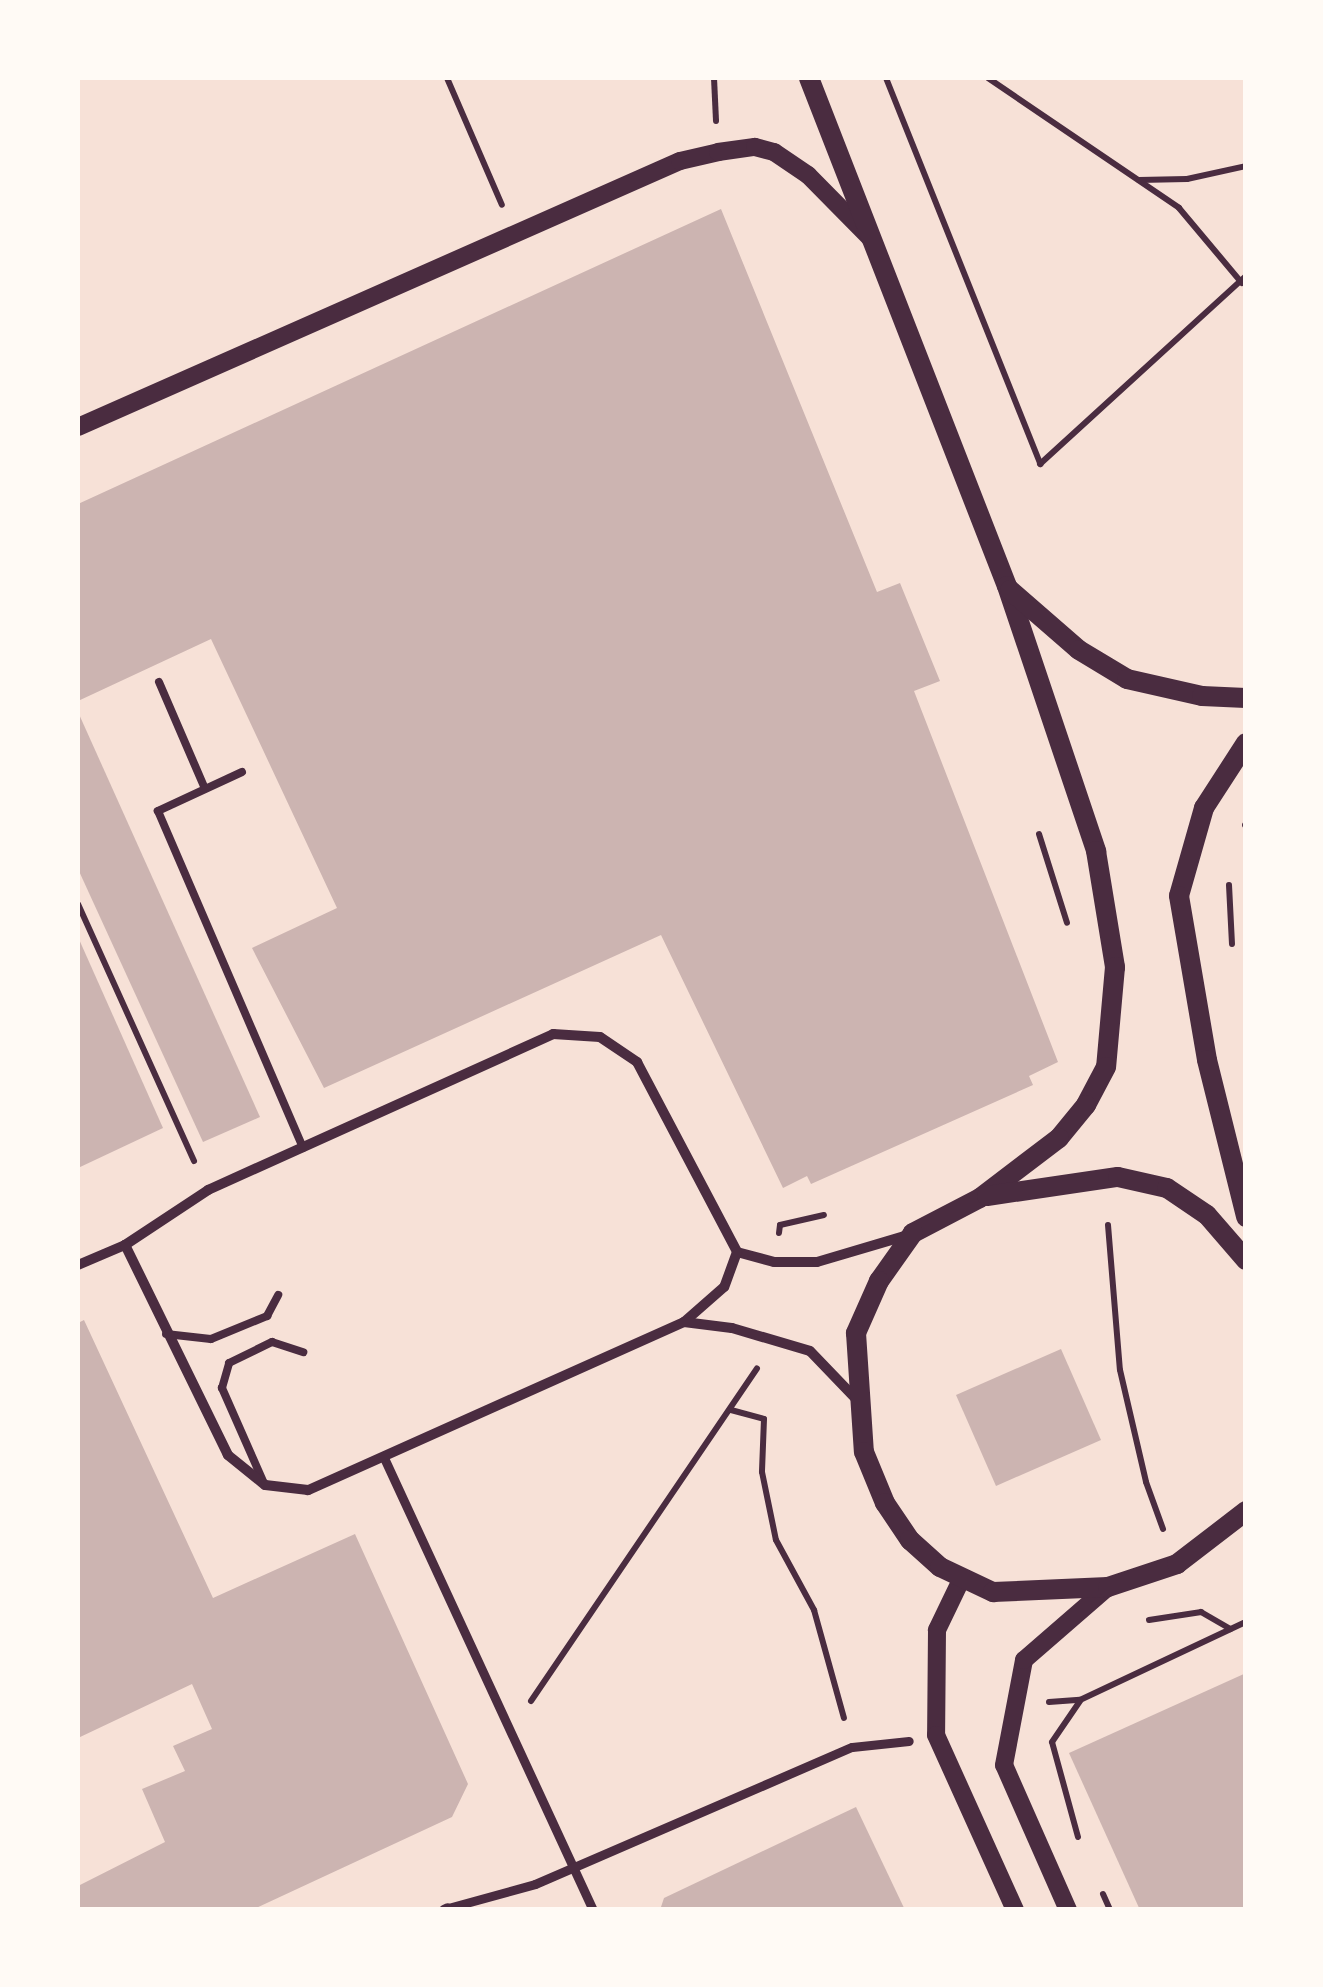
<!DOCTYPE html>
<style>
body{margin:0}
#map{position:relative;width:1323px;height:1987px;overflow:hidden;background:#f7e1d7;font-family:Cabin,sans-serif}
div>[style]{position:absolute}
.building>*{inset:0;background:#ccb4b1}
.path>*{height:6px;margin:-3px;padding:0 3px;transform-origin:3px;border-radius:3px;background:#4a2c40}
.service>*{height:8px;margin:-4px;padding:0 4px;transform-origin:4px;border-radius:4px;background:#4a2c40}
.pedestrian>*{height:9px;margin:-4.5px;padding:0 4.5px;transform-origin:4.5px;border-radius:4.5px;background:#4a2c40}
.minor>*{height:10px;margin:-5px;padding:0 5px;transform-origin:5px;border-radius:5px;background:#4a2c40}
.tertiary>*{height:18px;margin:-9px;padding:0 9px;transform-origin:9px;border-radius:9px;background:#4a2c40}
.secondary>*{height:20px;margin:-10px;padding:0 10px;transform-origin:10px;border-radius:10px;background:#4a2c40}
span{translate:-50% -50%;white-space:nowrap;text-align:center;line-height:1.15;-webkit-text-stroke:8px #fffaf5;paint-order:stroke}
.frame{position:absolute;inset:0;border:80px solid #fffaf5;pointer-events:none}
</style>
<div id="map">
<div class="building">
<div style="clip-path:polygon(721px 209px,877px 592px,900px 583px,940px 681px,914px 691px,1058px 1062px,1029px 1076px,1033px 1085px,811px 1184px,807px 1176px,783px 1188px,661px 935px,324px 1088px,252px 948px,337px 908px,211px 639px,78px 701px,78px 504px)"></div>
<div style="clip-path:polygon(78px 712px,260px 1117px,203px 1142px,78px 869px)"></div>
<div style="clip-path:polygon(78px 937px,163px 1128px,78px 1168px)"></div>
<div style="clip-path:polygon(84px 1320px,213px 1598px,355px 1534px,468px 1784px,452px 1817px,252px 1910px,78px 1910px,78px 1886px,165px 1842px,142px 1789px,185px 1771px,173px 1746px,212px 1729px,192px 1684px,78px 1738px,78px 1323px)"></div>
<div style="clip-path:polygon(1061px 1349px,1101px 1440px,996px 1486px,956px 1395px)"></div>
<div style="clip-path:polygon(1246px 1673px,1246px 1910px,1140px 1910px,1069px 1753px)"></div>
<div style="clip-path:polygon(856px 1807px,905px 1910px,660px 1910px,664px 1898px)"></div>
</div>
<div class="path">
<div style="left:447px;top:78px;width:138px;rotate:66.6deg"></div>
<div style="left:714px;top:78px;width:43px;rotate:87.3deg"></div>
<div style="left:886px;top:78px;width:416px;rotate:68.2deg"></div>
<div style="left:1040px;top:464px;width:279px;rotate:-42.4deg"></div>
<div style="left:988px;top:78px;width:231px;rotate:34.2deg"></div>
<div style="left:1179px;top:208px;width:98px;rotate:50deg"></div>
<div style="left:1139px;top:180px;width:48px;rotate:-1.2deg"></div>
<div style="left:1187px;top:179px;width:60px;rotate:-12.4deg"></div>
<div style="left:1245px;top:825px;width:1px"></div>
<div style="left:1039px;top:834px;width:93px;rotate:72.5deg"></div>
<div style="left:1229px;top:885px;width:59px;rotate:87.1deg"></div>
<div style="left:78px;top:904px;width:282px;rotate:65.7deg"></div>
<div style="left:1108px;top:1225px;width:145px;rotate:85.3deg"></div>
<div style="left:1120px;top:1370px;width:115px;rotate:76.9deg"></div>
<div style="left:1146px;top:1482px;width:50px;rotate:70.1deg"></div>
<div style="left:779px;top:1233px;width:8px;rotate:-83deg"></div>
<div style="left:780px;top:1225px;width:45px;rotate:-12.8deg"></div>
<div style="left:731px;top:1410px;width:34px;rotate:15deg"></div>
<div style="left:764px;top:1419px;width:53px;rotate:92.2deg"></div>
<div style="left:762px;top:1472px;width:69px;rotate:78.4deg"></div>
<div style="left:776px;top:1540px;width:80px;rotate:61.5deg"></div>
<div style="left:814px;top:1610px;width:112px;rotate:74.5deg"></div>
<div style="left:1149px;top:1620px;width:53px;rotate:-8.7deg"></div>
<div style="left:1201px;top:1612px;width:34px;rotate:30deg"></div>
<div style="left:531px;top:1701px;width:402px;rotate:-55.8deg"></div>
<div style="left:1049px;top:1702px;width:31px;rotate:-4deg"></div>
<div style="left:1080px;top:1700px;width:183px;rotate:-25.2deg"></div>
<div style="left:1078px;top:1837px;width:98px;rotate:-105.3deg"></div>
<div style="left:1052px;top:1742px;width:50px;rotate:-55.7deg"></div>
<div style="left:1103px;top:1894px;width:17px;rotate:66deg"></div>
</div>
<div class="service">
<div style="left:159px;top:682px;width:116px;rotate:66.7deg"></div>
<div style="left:242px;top:772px;width:93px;rotate:155.1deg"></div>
<div style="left:158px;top:811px;width:367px;rotate:66.7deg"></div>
<div style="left:166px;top:1334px;width:45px;rotate:6.3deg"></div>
<div style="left:211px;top:1339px;width:61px;rotate:-22.3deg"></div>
<div style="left:267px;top:1316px;width:24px;rotate:-62deg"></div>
<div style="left:263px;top:1481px;width:102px;rotate:-113.8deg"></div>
<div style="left:222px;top:1388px;width:26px;rotate:-74deg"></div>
<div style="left:229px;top:1363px;width:48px;rotate:-26deg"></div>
<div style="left:272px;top:1342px;width:33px;rotate:18deg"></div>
</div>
<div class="pedestrian">
<div style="left:385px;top:1460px;width:496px;rotate:65.2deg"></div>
<div style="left:448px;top:1908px;width:90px;rotate:-15.4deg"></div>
<div style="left:535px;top:1884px;width:345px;rotate:-23.4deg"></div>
<div style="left:852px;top:1747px;width:57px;rotate:-6deg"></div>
</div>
<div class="minor">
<div style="left:737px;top:1252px;width:38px;rotate:15deg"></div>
<div style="left:774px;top:1262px;width:43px"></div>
<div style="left:817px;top:1262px;width:92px;rotate:-16.5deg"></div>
<div style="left:78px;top:1265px;width:51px;rotate:-23.1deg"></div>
<div style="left:125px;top:1245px;width:100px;rotate:-33.5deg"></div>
<div style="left:208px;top:1190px;width:379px;rotate:-24.3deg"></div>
<div style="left:553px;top:1034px;width:47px;rotate:3.7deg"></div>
<div style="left:600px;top:1037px;width:45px;rotate:34deg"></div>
<div style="left:637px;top:1062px;width:215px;rotate:62.2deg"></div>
<div style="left:737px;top:1252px;width:37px;rotate:110deg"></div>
<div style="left:724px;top:1287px;width:53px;rotate:138.8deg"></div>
<div style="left:684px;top:1322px;width:412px;rotate:155.9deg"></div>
<div style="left:308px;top:1490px;width:43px;rotate:-173.4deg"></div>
<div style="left:265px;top:1485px;width:48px;rotate:-141deg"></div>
<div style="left:228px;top:1455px;width:234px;rotate:-116.1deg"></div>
<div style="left:684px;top:1322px;width:48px;rotate:7.1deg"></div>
<div style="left:732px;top:1328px;width:81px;rotate:16.4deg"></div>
<div style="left:810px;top:1351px;width:68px;rotate:46.2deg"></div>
<div style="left:444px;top:1910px;width:4px;rotate:-27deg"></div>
</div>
<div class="tertiary">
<div style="left:78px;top:427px;width:658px;rotate:-23.84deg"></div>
<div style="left:680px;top:161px;width:39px;rotate:-13deg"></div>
<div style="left:718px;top:152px;width:37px;rotate:-8deg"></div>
<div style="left:755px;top:147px;width:20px;rotate:15deg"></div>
<div style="left:774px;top:152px;width:41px;rotate:34.1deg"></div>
<div style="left:808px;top:175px;width:91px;rotate:45.4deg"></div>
<div style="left:962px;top:1578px;width:58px;rotate:115.7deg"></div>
<div style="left:937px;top:1630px;width:105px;rotate:90.5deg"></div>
<div style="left:936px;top:1735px;width:192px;rotate:65.7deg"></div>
<div style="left:1068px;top:1910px;width:158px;rotate:-113.8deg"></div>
<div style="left:1004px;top:1765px;width:107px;rotate:-79.2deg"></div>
<div style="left:1024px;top:1660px;width:111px;rotate:-41deg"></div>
</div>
<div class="secondary">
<div style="left:809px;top:78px;width:545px;rotate:68.71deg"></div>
<div style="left:1007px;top:586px;width:280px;rotate:71.4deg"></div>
<div style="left:1096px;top:851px;width:118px;rotate:80.7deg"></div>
<div style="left:1115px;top:967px;width:100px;rotate:95.1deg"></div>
<div style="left:1106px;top:1067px;width:43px;rotate:117.8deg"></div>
<div style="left:1086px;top:1105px;width:43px;rotate:129.3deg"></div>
<div style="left:1059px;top:1138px;width:99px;rotate:142.8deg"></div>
<div style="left:980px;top:1198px;width:76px;rotate:152.4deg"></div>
<div style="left:913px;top:1233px;width:59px;rotate:125.3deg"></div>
<div style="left:879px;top:1281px;width:57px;rotate:113.9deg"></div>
<div style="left:856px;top:1333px;width:119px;rotate:86.2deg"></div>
<div style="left:864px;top:1452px;width:55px;rotate:67.6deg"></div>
<div style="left:885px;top:1503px;width:45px;rotate:56deg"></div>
<div style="left:910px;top:1540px;width:40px;rotate:42deg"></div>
<div style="left:940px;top:1567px;width:59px;rotate:25.3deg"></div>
<div style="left:993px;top:1592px;width:115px;rotate:-2.5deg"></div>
<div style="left:1108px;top:1587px;width:73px;rotate:-18.4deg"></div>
<div style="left:1177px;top:1564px;width:87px;rotate:-37.5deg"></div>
<div style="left:1010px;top:590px;width:91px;rotate:41deg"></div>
<div style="left:1079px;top:650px;width:56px;rotate:31.1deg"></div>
<div style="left:1127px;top:679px;width:77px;rotate:12.8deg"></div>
<div style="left:1202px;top:696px;width:44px;rotate:2.6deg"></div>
<div style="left:1246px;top:743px;width:77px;rotate:122.9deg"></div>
<div style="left:1204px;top:808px;width:91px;rotate:105.9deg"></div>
<div style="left:1179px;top:896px;width:166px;rotate:80.3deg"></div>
<div style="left:1207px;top:1060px;width:162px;rotate:76deg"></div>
<div style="left:987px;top:1196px;width:132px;rotate:-8.3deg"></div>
<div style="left:1118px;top:1177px;width:50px;rotate:12.7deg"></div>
<div style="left:1167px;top:1188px;width:48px;rotate:34deg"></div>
<div style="left:1207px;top:1215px;width:60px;rotate:49.1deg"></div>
</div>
<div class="frame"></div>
</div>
